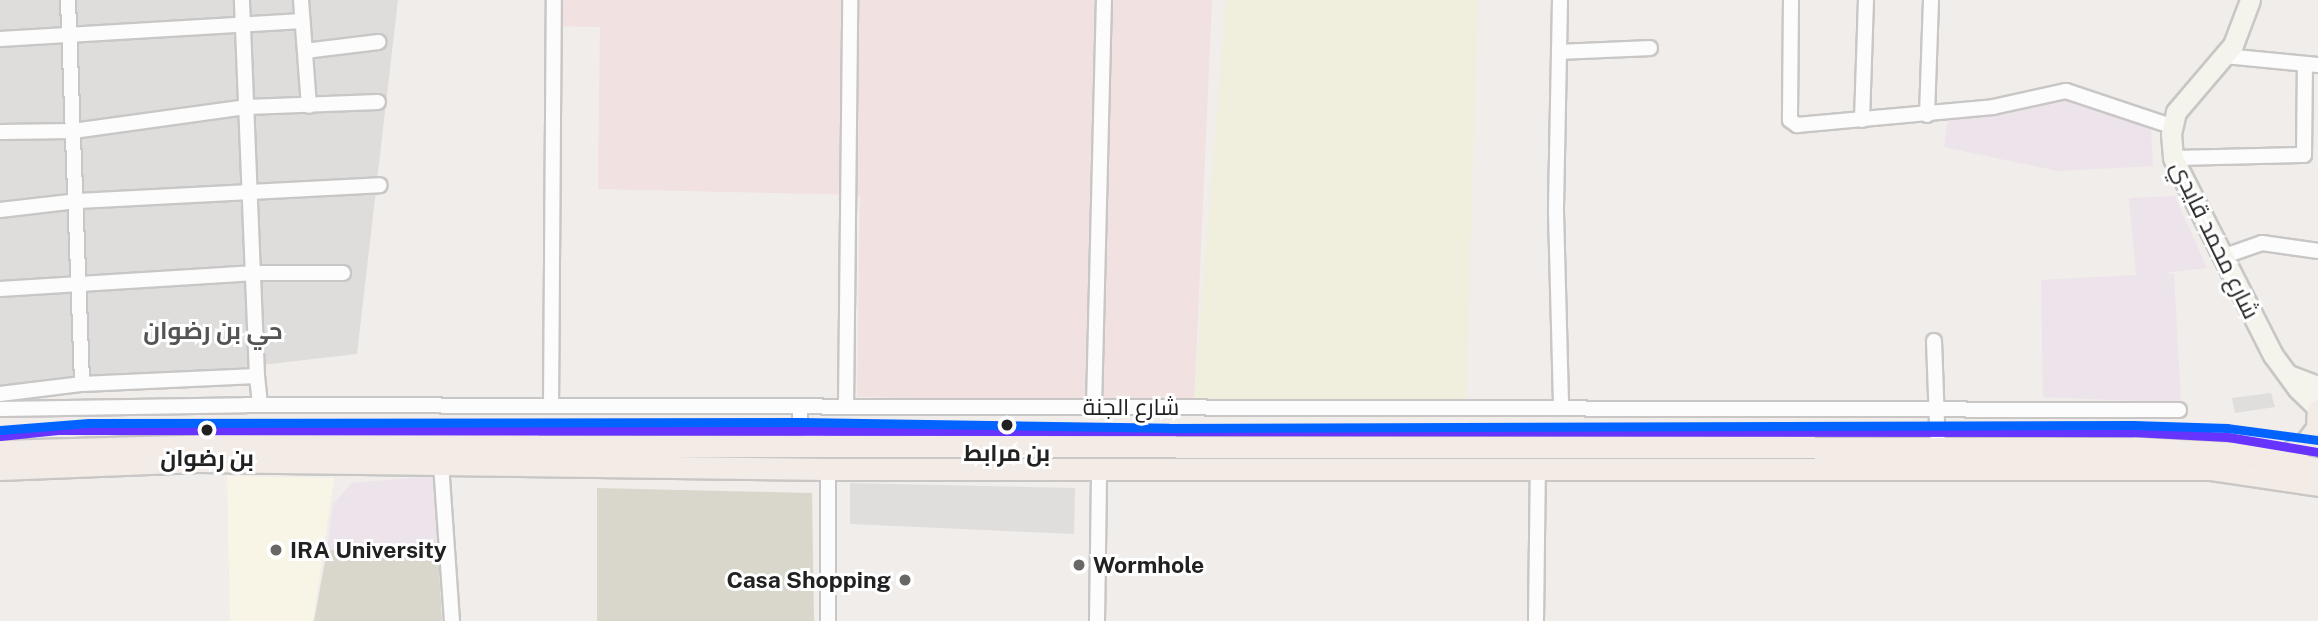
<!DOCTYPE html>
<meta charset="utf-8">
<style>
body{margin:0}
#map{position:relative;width:2318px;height:621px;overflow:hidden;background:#f0edea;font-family:"Public Sans",Cairo,sans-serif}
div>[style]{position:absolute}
.residential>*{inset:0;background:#dfdddb}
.commercial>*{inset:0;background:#f1e1e1}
.industrial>*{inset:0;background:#ede3ea}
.education>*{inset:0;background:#f8f5e7}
.construction>*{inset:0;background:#d9d7cc}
.farmland>*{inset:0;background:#f0eedd}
.parking>*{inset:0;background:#e0dedd}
.roads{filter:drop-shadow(2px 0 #c8c7c6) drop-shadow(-2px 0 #c8c7c6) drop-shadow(0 2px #c8c7c6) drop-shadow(0 -2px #c8c7c6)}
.minor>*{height:14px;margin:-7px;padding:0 7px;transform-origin:7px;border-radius:7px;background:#fdfcfc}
.secondary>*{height:19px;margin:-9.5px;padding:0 9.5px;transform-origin:9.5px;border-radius:9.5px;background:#f4f4ec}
.primary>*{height:21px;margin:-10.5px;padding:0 10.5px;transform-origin:10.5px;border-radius:10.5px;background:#f3ebe6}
.tram-1>*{height:9px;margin:-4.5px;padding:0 4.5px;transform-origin:4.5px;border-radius:4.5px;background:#63f}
.tram-2>*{height:9px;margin:-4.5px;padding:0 4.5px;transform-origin:4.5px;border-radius:4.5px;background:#0363ff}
.dots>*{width:19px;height:19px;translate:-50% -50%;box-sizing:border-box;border:4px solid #fff;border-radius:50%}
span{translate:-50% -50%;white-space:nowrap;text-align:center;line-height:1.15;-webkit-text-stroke:6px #fff;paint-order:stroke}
.street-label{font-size:23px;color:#212121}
.stop-label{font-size:23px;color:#212121;font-weight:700}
.poi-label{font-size:23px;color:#212121;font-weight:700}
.left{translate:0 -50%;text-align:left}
.right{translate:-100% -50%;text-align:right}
.neighbourhood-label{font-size:24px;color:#545454;font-weight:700}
</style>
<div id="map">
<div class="residential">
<div style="clip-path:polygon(0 0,398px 0,357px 354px,0 395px)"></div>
</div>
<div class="commercial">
<div style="clip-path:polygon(556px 0,1212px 0,1194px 404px,857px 397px,860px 195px,598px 189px,600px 27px,555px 26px)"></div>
</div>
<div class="industrial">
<div style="clip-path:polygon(2075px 97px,2151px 129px,2153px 166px,2058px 171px,1944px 147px,1947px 124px,1956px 115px,2004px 113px,2039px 98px)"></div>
<div style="clip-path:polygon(2175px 196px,2207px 268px,2164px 273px,2174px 274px,2181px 403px,2043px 397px,2041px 280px,2136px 275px,2129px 198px)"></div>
<div style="clip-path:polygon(436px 476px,438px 551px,327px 550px,333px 504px,352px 483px)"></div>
</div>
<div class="education">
<div style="clip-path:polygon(227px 476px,334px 478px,313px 621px,230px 621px)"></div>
</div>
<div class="construction">
<div style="clip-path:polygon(597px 488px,812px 493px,814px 621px,597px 621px)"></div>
<div style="clip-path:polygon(327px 550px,438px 551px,442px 621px,314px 621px)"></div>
</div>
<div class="farmland">
<div style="clip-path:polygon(1226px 0,1478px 0,1466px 401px,1194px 404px)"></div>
</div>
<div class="parking">
<div style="clip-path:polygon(2271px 393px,2275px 407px,2235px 413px,2232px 398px)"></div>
<div style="clip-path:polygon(850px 483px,1075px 488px,1074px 534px,850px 524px)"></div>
</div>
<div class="roads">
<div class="minor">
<div style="left:68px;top:0;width:384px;rotate:87.9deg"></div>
<div style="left:301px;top:0;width:106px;rotate:85.7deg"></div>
<div style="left:1560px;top:0;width:212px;rotate:91.1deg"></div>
<div style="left:1556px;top:212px;width:196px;rotate:88.5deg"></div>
<div style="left:1791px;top:0;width:120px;rotate:90.5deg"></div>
<div style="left:1790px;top:120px;width:9px;rotate:36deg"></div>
<div style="left:1797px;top:125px;width:197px;rotate:-5.2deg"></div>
<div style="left:1993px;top:107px;width:75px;rotate:-12.4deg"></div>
<div style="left:2066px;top:91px;width:111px;rotate:18.4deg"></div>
<div style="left:0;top:39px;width:303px;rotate:-3.4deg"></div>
<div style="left:305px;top:51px;width:74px;rotate:-7deg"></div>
<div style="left:1559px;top:52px;width:91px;rotate:-2.5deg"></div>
<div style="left:2225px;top:56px;width:93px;rotate:5.5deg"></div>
<div style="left:1927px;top:115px;width:115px;rotate:-88deg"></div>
<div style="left:1862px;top:120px;width:120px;rotate:-88.1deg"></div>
<div style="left:0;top:132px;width:73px;rotate:-0.8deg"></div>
<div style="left:73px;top:131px;width:176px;rotate:-7.9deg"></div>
<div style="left:247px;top:107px;width:131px;rotate:-2.2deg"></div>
<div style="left:2173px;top:158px;width:131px;rotate:-1.3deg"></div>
<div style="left:2304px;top:155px;width:91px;rotate:-89.4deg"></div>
<div style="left:0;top:210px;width:79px;rotate:-6.6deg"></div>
<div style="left:78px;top:201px;width:302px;rotate:-3deg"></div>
<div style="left:2222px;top:257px;width:42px;rotate:-19.3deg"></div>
<div style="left:2262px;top:243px;width:57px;rotate:8.1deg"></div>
<div style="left:0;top:289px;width:256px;rotate:-3.6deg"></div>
<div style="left:256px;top:273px;width:87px"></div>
<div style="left:1934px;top:341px;width:110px;rotate:87.9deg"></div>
<div style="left:257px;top:376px;width:29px;rotate:84deg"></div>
<div style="left:0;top:394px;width:83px;rotate:-7deg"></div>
<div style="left:82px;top:384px;width:175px;rotate:-2.6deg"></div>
<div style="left:257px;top:376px;width:376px;rotate:-92.3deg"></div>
<div style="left:551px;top:406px;width:406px;rotate:-89.6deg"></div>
<div style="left:846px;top:407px;width:407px;rotate:-89.4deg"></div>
<div style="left:1094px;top:407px;width:407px;rotate:-88.6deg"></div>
<div style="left:800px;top:408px;width:16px;rotate:90deg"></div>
<div style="left:800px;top:424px;width:33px;rotate:40deg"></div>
<div style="left:0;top:409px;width:246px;rotate:-0.9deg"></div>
<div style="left:246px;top:405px;width:1933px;rotate:0.15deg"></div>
<div style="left:441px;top:464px;width:157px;rotate:86deg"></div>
<div style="left:828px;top:469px;width:152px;rotate:90deg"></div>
<div style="left:1097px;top:621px;width:151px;rotate:-89.2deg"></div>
<div style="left:1536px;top:621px;width:155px;rotate:-89.3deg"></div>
</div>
<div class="secondary">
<div style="left:2250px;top:0;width:48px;rotate:110.7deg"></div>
<div style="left:2233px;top:45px;width:88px;rotate:130.4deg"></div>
<div style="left:2176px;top:112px;width:23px;rotate:103deg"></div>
<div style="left:2171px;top:134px;width:24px;rotate:85deg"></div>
<div style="left:2173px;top:158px;width:221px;rotate:63.1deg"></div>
<div style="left:2273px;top:355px;width:42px;rotate:53.7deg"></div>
<div style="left:2298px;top:389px;width:28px;rotate:44deg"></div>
<div style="left:2289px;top:375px;width:31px;rotate:21deg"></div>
</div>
<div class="primary">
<div style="left:2316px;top:446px;width:36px;rotate:-87deg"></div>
<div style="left:0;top:451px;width:215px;rotate:-1.6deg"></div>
<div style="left:215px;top:445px;width:1925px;rotate:0.09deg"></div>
<div style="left:2140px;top:448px;width:113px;rotate:3deg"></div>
<div style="left:2253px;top:454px;width:67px;rotate:13deg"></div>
<div style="left:2281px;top:458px;width:28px;rotate:-30deg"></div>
<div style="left:2305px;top:444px;width:15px;rotate:-53deg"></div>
<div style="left:0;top:469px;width:199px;rotate:-2.3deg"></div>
<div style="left:199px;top:461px;width:629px;rotate:0.73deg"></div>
<div style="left:828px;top:469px;width:1382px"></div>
<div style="left:2210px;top:469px;width:109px;rotate:8.4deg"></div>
</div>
</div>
<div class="tram-1">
<div style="left:0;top:436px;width:58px;rotate:-5.9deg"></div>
<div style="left:58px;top:430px;width:2075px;rotate:0.06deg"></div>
<div style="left:2133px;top:432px;width:95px;rotate:3deg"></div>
<div style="left:2228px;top:437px;width:91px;rotate:9.5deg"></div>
</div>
<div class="tram-2">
<div style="left:0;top:430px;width:89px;rotate:-4.5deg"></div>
<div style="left:89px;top:423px;width:711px;rotate:-0.08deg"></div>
<div style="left:800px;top:422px;width:368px;rotate:0.9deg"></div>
<div style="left:1168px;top:428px;width:965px;rotate:-0.18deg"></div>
<div style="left:2133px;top:425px;width:94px;rotate:1.8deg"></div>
<div style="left:2227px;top:428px;width:92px;rotate:7.5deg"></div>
</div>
<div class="dots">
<div style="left:1007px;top:425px;background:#212121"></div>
<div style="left:207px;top:430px;background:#212121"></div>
<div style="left:276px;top:550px;background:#696867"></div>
<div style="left:1079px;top:565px;background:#696867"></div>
<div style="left:905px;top:580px;background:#696867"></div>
</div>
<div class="street-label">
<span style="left:2215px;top:240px;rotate:64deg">شارع محمد قايدي</span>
<span style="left:1131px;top:407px">شارع الجنة</span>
</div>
<div class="stop-label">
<span style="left:1007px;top:453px">بن مرابط</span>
<span style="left:207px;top:458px">بن رضوان</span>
</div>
<div class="poi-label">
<span class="left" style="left:290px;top:550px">IRA University</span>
<span class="left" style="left:1093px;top:565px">Wormhole</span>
<span class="right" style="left:891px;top:580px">Casa Shopping</span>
</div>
<div class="neighbourhood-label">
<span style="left:213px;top:331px">حي بن رضوان</span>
</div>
</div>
